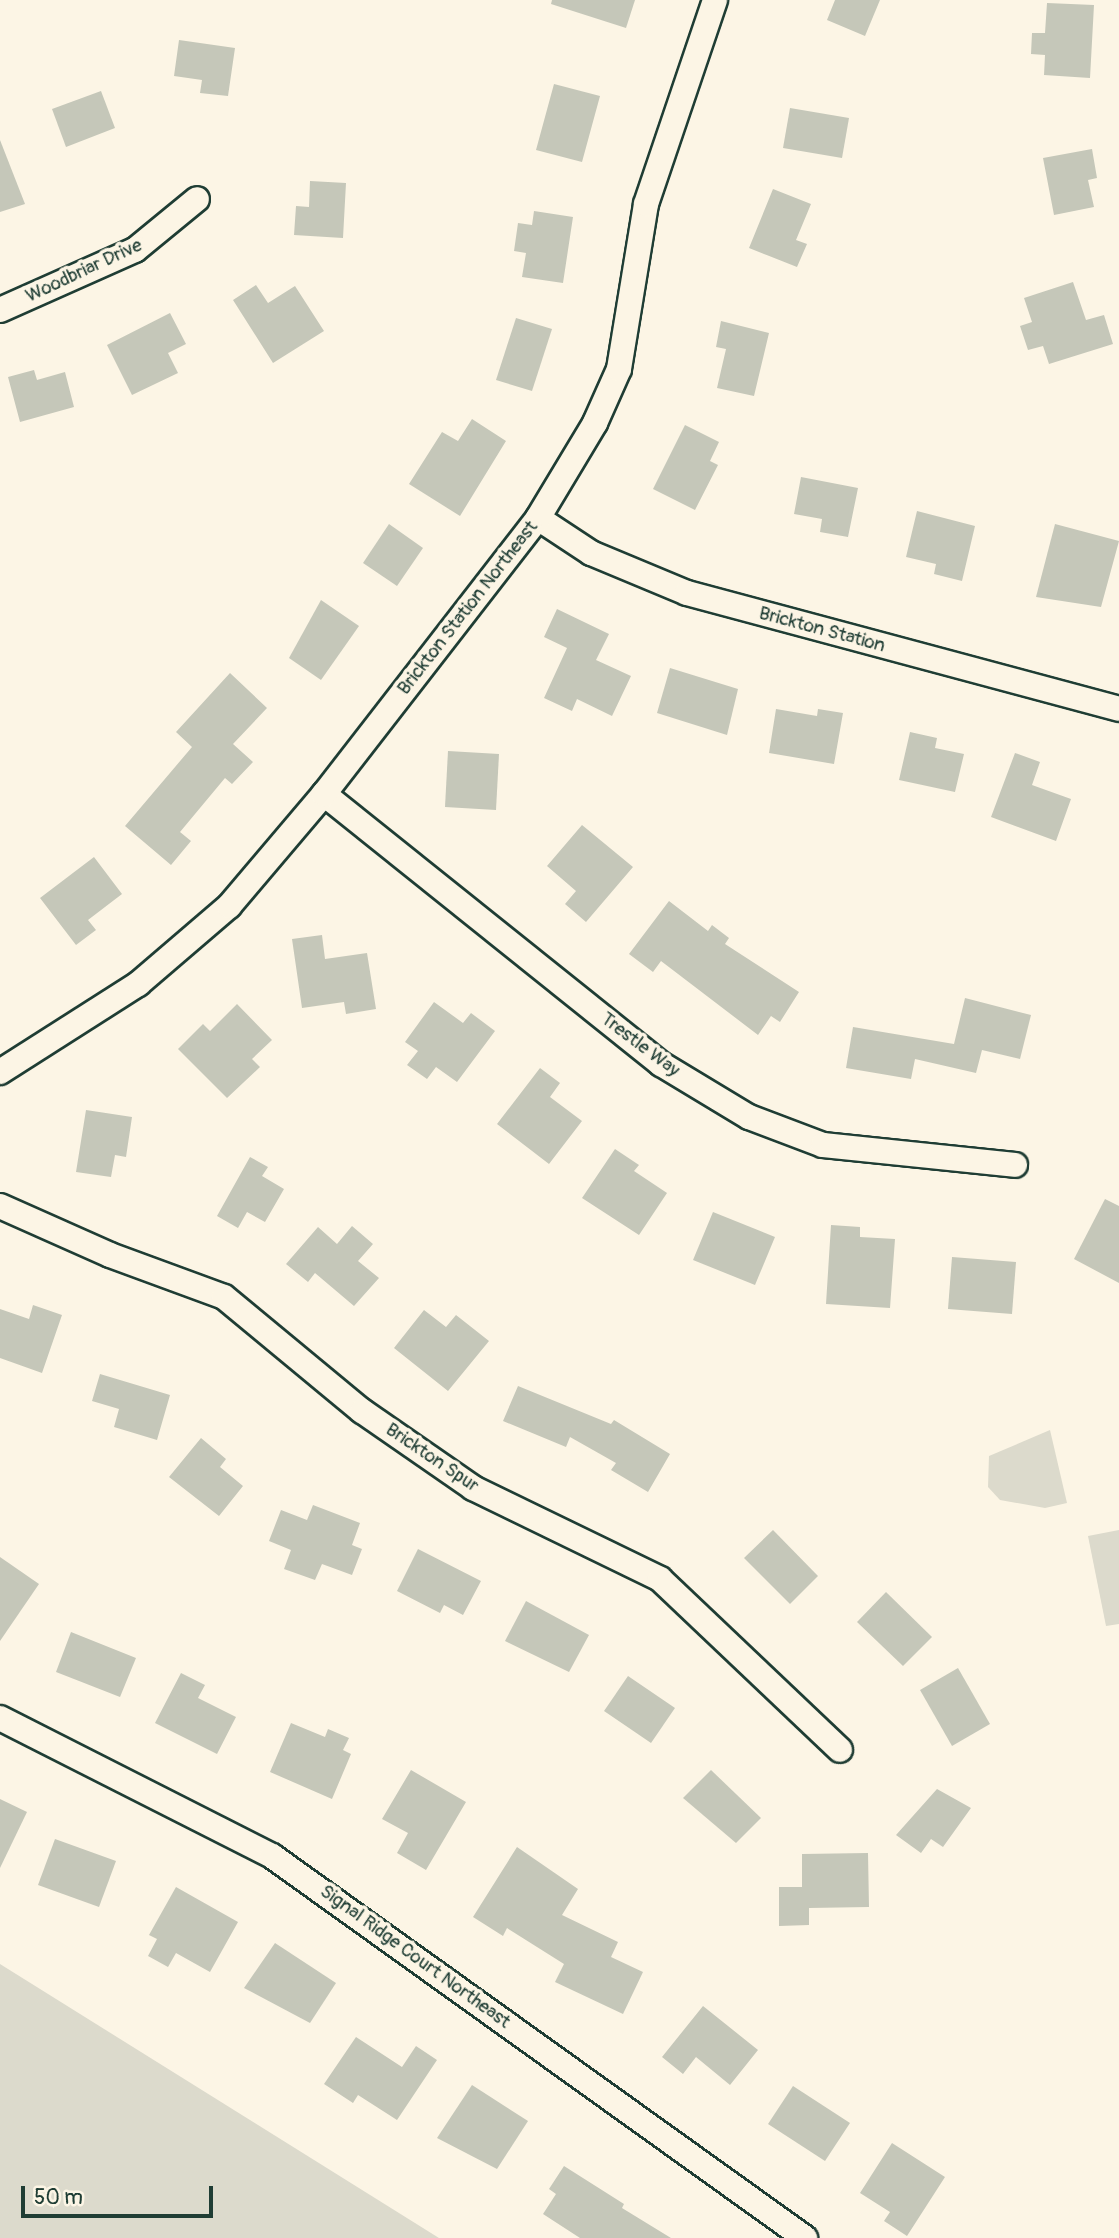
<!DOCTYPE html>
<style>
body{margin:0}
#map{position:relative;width:1119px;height:2238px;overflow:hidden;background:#fcf5e5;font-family:Pangolin,sans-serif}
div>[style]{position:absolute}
.green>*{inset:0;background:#dcdacc}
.building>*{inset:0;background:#c5c7b9}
.roads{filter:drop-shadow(2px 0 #1f3d34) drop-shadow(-2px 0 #1f3d34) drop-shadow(0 2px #1f3d34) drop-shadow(0 -2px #1f3d34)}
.minor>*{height:24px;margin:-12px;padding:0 12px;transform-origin:12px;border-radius:12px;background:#fcf5e5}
span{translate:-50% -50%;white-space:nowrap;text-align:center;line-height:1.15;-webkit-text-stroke:7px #fcf5e5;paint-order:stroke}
.street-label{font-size:19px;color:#1f3d34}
.scale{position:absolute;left:21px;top:2186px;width:192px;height:32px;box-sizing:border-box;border:4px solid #1f3d34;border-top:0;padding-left:9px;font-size:21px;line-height:24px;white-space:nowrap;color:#1f3d34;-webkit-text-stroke:5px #fcf5e5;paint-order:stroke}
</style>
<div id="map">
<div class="green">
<div style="clip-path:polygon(1050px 1430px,1067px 1503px,1045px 1508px,1000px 1500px,988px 1487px,989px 1456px)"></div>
<div style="clip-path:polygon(1119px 1530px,1119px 1624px,1106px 1626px,1088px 1536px)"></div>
<div style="clip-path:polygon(0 1964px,439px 2238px,0 2238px)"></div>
</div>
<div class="building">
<div style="clip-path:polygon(552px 0,635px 0,626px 28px,551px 4px)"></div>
<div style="clip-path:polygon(835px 0,880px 0,865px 36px,827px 20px)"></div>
<div style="clip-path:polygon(1047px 3px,1094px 5px,1090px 78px,1044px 75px,1045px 55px,1031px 54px,1032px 33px,1045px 33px)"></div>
<div style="clip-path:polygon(179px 40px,235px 48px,228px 96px,200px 93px,202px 80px,174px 76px)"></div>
<div style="clip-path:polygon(554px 84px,600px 96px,582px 162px,536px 150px)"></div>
<div style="clip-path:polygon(101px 91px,115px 128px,66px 147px,52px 109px)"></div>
<div style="clip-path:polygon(790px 108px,849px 118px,842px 158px,783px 148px)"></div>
<div style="clip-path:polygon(0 140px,25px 204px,0 212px)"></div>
<div style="clip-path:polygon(1092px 149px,1097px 178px,1088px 180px,1094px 207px,1054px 215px,1043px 158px)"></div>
<div style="clip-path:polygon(310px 181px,346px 183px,343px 238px,294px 235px,296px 206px,309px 207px)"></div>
<div style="clip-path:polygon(773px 189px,811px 204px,796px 240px,807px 244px,797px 267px,749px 248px)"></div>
<div style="clip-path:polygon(534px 211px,573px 217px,563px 283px,522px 277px,526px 253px,514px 251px,518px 223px,532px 225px)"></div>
<div style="clip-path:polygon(1073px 282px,1086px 320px,1104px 315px,1113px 344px,1049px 364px,1043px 346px,1028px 350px,1020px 326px,1032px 322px,1024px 298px)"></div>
<div style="clip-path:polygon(256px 285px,268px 303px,295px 286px,324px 331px,273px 363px,233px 300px)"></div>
<div style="clip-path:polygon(170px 313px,186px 344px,168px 353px,178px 373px,132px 395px,107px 345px)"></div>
<div style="clip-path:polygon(516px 318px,552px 329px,532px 391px,496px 380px)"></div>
<div style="clip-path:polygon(721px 321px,769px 333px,754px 396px,717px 388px,726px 349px,716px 347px)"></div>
<div style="clip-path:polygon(34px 370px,37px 380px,65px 372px,74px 407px,20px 422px,8px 377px)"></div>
<div style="clip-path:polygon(472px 419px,506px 441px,460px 516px,409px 484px,442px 432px,458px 441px)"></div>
<div style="clip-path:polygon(685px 425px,719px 442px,710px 461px,718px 465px,695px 510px,653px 489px)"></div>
<div style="clip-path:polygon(801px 477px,858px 488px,848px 537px,820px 532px,822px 519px,794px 514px)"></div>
<div style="clip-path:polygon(917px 511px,975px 526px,962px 581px,934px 574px,936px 564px,906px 557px)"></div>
<div style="clip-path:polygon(389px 524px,423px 548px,397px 586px,363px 563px)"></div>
<div style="clip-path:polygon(1055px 524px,1119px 541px,1101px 607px,1036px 597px)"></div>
<div style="clip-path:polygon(321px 600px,359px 626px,321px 680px,289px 658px)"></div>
<div style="clip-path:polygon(557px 609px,609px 634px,596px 660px,631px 676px,612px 716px,577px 699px,572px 711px,544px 698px,567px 648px,544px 637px)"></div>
<div style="clip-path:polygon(670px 668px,738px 689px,727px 735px,657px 713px)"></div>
<div style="clip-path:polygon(230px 673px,267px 708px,233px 744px,253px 762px,232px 784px,225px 778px,180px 832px,191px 841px,171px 865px,125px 826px,192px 747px,176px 732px)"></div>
<div style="clip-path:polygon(776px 709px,817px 716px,818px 709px,843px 713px,834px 764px,769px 753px)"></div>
<div style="clip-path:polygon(910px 732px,937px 738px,935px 748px,964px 754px,955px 792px,899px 780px)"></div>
<div style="clip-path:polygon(448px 751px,499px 754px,496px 810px,445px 807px)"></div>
<div style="clip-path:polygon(1015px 753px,1040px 762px,1032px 785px,1071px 799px,1056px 841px,991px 817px)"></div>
<div style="clip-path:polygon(582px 825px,633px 867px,586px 922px,565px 904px,576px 891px,547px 866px)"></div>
<div style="clip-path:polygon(94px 857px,122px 894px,88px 920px,96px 930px,76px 945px,40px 898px)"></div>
<div style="clip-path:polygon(669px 901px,708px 931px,712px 925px,729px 938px,725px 944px,799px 992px,780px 1022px,771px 1016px,758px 1035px,661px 961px,653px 972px,629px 954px)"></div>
<div style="clip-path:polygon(322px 935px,325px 959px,367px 953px,376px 1009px,346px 1014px,344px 1002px,302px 1008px,292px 939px)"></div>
<div style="clip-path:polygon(965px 998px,1031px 1015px,1020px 1059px,982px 1050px,976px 1073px,915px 1059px,911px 1079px,846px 1068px,853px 1027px,954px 1044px)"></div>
<div style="clip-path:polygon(434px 1002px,463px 1023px,471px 1013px,495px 1031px,457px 1082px,436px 1067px,427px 1079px,407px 1065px,418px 1051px,405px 1042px)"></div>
<div style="clip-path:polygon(237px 1004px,272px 1040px,252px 1059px,260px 1067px,227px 1098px,178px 1049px,203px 1024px,210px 1031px)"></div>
<div style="clip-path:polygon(540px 1068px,560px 1083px,550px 1097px,582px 1121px,549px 1164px,497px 1124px)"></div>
<div style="clip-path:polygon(86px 1110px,132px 1117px,126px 1157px,115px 1155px,111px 1177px,76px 1172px)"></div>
<div style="clip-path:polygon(615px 1149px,639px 1165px,634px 1171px,667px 1193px,639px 1235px,582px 1198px)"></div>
<div style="clip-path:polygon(250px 1157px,268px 1167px,262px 1176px,284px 1189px,265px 1222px,247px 1212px,238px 1228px,217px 1216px)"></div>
<div style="clip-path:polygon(1105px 1199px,1119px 1206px,1119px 1283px,1074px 1259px)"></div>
<div style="clip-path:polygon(713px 1212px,775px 1237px,755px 1285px,693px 1260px)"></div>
<div style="clip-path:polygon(831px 1225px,860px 1227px,860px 1237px,895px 1239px,890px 1308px,826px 1304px)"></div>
<div style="clip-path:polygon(352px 1226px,373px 1244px,358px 1261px,379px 1278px,354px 1306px,315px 1273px,308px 1282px,286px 1264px,318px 1227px,337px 1244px)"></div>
<div style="clip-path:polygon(952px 1257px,1016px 1262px,1012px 1314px,948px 1309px)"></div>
<div style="clip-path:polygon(33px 1305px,62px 1315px,42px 1373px,0 1358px,0 1309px,29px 1319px)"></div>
<div style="clip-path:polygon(424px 1310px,446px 1327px,456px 1315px,489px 1341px,448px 1391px,394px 1348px)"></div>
<div style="clip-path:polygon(100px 1374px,170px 1395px,157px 1440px,114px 1427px,119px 1409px,92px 1401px)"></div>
<div style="clip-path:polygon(518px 1386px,611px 1424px,614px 1420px,670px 1454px,648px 1492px,611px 1470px,616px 1463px,570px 1437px,566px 1447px,503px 1421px)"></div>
<div style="clip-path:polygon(201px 1438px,226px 1459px,220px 1467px,243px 1486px,219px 1516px,169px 1477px)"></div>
<div style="clip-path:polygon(313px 1505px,360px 1523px,352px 1545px,362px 1549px,352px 1575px,322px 1564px,315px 1580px,284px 1569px,291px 1550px,269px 1541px,281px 1510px,307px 1520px)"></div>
<div style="clip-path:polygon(773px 1530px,818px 1576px,790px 1604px,744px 1558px)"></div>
<div style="clip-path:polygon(418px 1549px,481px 1581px,463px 1615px,444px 1605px,440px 1613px,397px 1591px)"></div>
<div style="clip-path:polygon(0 1557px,39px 1584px,0 1641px)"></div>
<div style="clip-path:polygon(886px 1592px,932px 1637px,903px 1666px,857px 1622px)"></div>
<div style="clip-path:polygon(526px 1601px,589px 1635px,569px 1672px,505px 1641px)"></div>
<div style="clip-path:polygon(71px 1632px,136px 1658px,120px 1697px,56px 1672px)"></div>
<div style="clip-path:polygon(958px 1668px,990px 1724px,952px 1746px,920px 1690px)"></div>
<div style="clip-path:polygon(181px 1673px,205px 1685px,198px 1698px,236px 1717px,217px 1754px,155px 1723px)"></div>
<div style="clip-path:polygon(628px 1676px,675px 1708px,651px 1743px,604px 1711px)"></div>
<div style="clip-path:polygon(291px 1723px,325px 1737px,328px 1729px,349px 1738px,343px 1750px,351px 1754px,332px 1799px,270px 1772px)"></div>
<div style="clip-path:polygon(411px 1770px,466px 1802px,426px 1870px,397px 1853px,408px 1833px,382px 1819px)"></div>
<div style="clip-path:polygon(711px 1770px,761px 1818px,736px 1843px,683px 1798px)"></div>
<div style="clip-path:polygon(937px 1789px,971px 1808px,943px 1847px,931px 1839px,921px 1853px,896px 1835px)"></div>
<div style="clip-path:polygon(0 1799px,27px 1812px,0 1868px)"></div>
<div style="clip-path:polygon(55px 1839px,116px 1861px,99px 1907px,38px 1885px)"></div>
<div style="clip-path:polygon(517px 1847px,578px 1889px,562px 1915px,618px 1942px,611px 1957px,643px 1972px,623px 2014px,555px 1982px,564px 1964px,507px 1928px,503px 1936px,473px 1917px)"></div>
<div style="clip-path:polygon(868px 1853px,869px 1907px,809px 1908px,809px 1925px,779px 1926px,779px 1887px,802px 1887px,802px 1854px)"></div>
<div style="clip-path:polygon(176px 1887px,238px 1922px,210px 1972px,176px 1953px,168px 1967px,148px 1956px,157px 1939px,149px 1935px)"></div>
<div style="clip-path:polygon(275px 1943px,336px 1983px,310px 2023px,244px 1988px)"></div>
<div style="clip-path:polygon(703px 2006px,758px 2050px,730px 2085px,696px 2057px,683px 2074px,662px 2057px)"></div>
<div style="clip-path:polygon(356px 2037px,402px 2067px,416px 2046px,437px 2060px,397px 2120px,358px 2095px,353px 2103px,324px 2084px)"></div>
<div style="clip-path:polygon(472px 2085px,528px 2121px,497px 2169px,437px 2138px)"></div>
<div style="clip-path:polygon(793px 2086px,850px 2123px,825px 2161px,768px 2124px)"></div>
<div style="clip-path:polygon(892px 2143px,945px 2177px,907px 2236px,884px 2221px,890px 2212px,860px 2193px)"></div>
<div style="clip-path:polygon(564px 2166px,624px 2204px,622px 2208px,671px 2238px,580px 2238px,543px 2214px,556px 2194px,549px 2189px)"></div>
</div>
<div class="roads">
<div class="minor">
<div style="left:0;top:310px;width:148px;rotate:-24deg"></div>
<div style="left:135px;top:250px;width:80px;rotate:-39.4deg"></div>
<div style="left:538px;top:518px;width:64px;rotate:33.4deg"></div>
<div style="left:591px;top:553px;width:104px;rotate:22.6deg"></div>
<div style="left:687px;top:593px;width:447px;rotate:15deg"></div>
<div style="left:324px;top:794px;width:432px;rotate:38.7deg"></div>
<div style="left:661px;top:1064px;width:103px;rotate:31.1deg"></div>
<div style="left:749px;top:1117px;width:79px;rotate:20.7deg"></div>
<div style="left:823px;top:1145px;width:193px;rotate:5.9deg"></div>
<div style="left:0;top:1072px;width:164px;rotate:-32.5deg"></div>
<div style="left:138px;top:984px;width:120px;rotate:-40.6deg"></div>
<div style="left:229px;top:906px;width:147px;rotate:-49.7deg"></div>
<div style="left:324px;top:794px;width:349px;rotate:-52.2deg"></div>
<div style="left:538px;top:518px;width:111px;rotate:-59deg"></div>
<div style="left:595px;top:423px;width:59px;rotate:-66deg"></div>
<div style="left:619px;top:369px;width:167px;rotate:-80.7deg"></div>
<div style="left:646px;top:204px;width:215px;rotate:-71.3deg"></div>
<div style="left:0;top:1206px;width:120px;rotate:24deg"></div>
<div style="left:110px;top:1255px;width:121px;rotate:20.2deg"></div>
<div style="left:224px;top:1297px;width:179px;rotate:39.6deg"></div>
<div style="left:362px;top:1411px;width:135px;rotate:34.7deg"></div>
<div style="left:473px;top:1488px;width:208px;rotate:25.9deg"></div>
<div style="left:660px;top:1579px;width:248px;rotate:43.5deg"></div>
<div style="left:0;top:1718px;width:305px;rotate:26.9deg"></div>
<div style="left:272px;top:1856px;width:656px;rotate:35.63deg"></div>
</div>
</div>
<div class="street-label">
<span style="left:84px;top:271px;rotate:-25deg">Woodbriar Drive</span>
<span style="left:468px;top:608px;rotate:-52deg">Brickton Station Northeast</span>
<span style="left:822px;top:630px;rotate:15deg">Brickton Station</span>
<span style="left:640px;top:1045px;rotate:37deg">Trestle Way</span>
<span style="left:432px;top:1458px;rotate:34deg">Brickton Spur</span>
<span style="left:415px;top:1957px;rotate:36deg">Signal Ridge Court Northeast</span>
</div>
<div class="scale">50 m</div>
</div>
